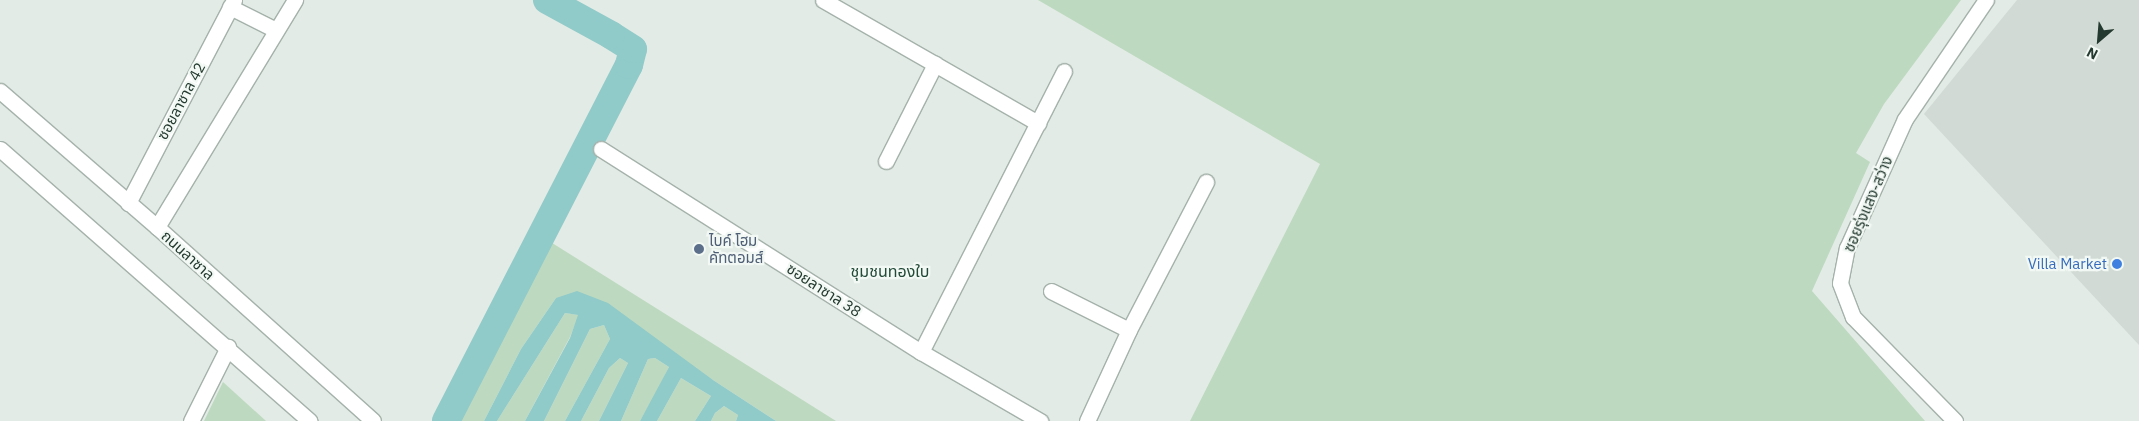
<!DOCTYPE html>
<meta charset="utf-8">
<style>
body{margin:0}
#map{position:relative;width:2139px;height:421px;overflow:hidden;background:#e2ebe5;font-family:"IBM Plex Sans","Noto Sans Thai",sans-serif}
div>[style]{position:absolute}
.built>*{inset:0;background:#d1dad4}
.green>*{inset:0;background:#bddac0}
.water>*{inset:0;background:#90cac9}
.canal>*{height:28px;margin:-14px;padding:0 14px;transform-origin:14px;border-radius:14px;background:#90cac9}
.roads{filter:drop-shadow(1px 0 #a5b2ab) drop-shadow(-1px 0 #a5b2ab) drop-shadow(0 1px #a5b2ab) drop-shadow(0 -1px #a5b2ab)}
.minor>*{height:15px;margin:-7.5px;padding:0 7.5px;transform-origin:7.5px;border-radius:7.5px;background:#fff}
.dots>*{width:14px;height:14px;translate:-50% -50%;box-sizing:border-box;border:2px solid #f2f8f4;border-radius:50%}
span{translate:-50% -50%;white-space:nowrap;text-align:center;line-height:1.15;-webkit-text-stroke:4.5px #f2f8f4;paint-order:stroke}
.street-label{font-size:15px;color:#243a30}
.service-label{font-size:15px;color:#4e5e75}
.left{translate:0 -50%;text-align:left}
.shop-label{font-size:15px;color:#366cbe}
.right{translate:-100% -50%;text-align:right}
.neighbourhood-label{font-size:16px;color:#224a39}
.north{position:absolute;left:2074px;top:15px;width:50px;height:50px;-webkit-text-stroke:4px #f2f8f4;paint-order:stroke;rotate:207deg;font-size:14px;font-weight:700;line-height:20px;text-align:center;color:#243a30}
.north::after{content:'';display:block;margin:auto;width:18px;height:22px;background:#243a30;clip-path:polygon(50% 0,100% 100%,50% 72%,0 100%)}
</style>
<div id="map">
<div class="built">
<div style="clip-path:polygon(2017px 0,2139px 0,2139px 345px,1924px 114px)"></div>
</div>
<div class="green">
<div style="clip-path:polygon(1038px 0,1961px 0,1884px 104px,1856px 153px,1870px 162px,1812px 291px,1925px 421px,1190px 421px,1320px 164px)"></div>
<div style="clip-path:polygon(549px 241px,836px 421px,776px 421px,713px 380px,556px 298px,521px 349px,484px 421px,456px 421px)"></div>
<div style="clip-path:polygon(565px 313px,579px 315px,570px 337px,525px 421px,497px 421px)"></div>
<div style="clip-path:polygon(604px 325px,610px 339px,565px 421px,544px 421px,590px 329px)"></div>
<div style="clip-path:polygon(620px 358px,628px 363px,599px 421px,581px 421px,609px 368px)"></div>
<div style="clip-path:polygon(655px 358px,669px 367px,655px 395px,640px 421px,621px 421px,648px 359px)"></div>
<div style="clip-path:polygon(681px 378px,711px 396px,695px 421px,657px 421px)"></div>
<div style="clip-path:polygon(223px 382px,266px 421px,204px 421px)"></div>
<div style="clip-path:polygon(724px 406px,738px 415px,736px 421px,711px 421px,715px 413px)"></div>
</div>
<div class="water">
<div style="clip-path:polygon(577px 291px,608px 303px,713px 380px,776px 421px,736px 421px,738px 415px,724px 406px,715px 413px,711px 421px,695px 421px,711px 396px,681px 378px,657px 421px,640px 421px,669px 367px,655px 358px,648px 359px,621px 421px,599px 421px,628px 363px,620px 358px,609px 368px,581px 421px,565px 421px,610px 339px,604px 325px,590px 329px,544px 421px,525px 421px,570px 338px,578px 315px,565px 313px,497px 421px,484px 421px,521px 349px,556px 298px)"></div>
</div>
<div class="canal">
<div style="left:446px;top:421px;width:400px;rotate:-62.8deg"></div>
<div style="left:629px;top:65px;width:16px;rotate:-76deg"></div>
<div style="left:633px;top:49px;width:26px;rotate:-148deg"></div>
<div style="left:611px;top:35px;width:73px;rotate:-151.3deg"></div>
</div>
<div class="roads">
<div class="minor">
<div style="left:823px;top:0;width:248px;rotate:29.8deg"></div>
<div style="left:230px;top:7px;width:51px;rotate:26.6deg"></div>
<div style="left:0;top:91px;width:208px;rotate:40.9deg"></div>
<div style="left:157px;top:227px;width:290px;rotate:41.9deg"></div>
<div style="left:0;top:149px;width:412px;rotate:41.3deg"></div>
<div style="left:601px;top:149px;width:379px;rotate:32.4deg"></div>
<div style="left:921px;top:352px;width:138px;rotate:30.1deg"></div>
<div style="left:886px;top:161px;width:109px;rotate:-63.2deg"></div>
<div style="left:128px;top:203px;width:229px;rotate:-62.4deg"></div>
<div style="left:157px;top:227px;width:266px;rotate:-58.7deg"></div>
<div style="left:1051px;top:291px;width:87px;rotate:26.6deg"></div>
<div style="left:921px;top:352px;width:315px;rotate:-63deg"></div>
<div style="left:191px;top:421px;width:83px;rotate:-63.4deg"></div>
<div style="left:1087px;top:421px;width:100px;rotate:-65.2deg"></div>
<div style="left:1129px;top:330px;width:167px;rotate:-62.5deg"></div>
<div style="left:1955px;top:421px;width:146px;rotate:-134.4deg"></div>
<div style="left:1853px;top:317px;width:36px;rotate:-111deg"></div>
<div style="left:1840px;top:283px;width:36px;rotate:-79deg"></div>
<div style="left:1847px;top:248px;width:141px;rotate:-65.8deg"></div>
<div style="left:1905px;top:119px;width:144px;rotate:-55.8deg"></div>
</div>
</div>
<div class="dots">
<div style="left:699px;top:249px;background:#5c6f8a"></div>
<div style="left:2117px;top:264px;background:#3f7fe0"></div>
</div>
<div class="street-label">
<span style="left:181px;top:101px;rotate:-62deg">ซอยลาซาล 42</span>
<span style="left:1868px;top:204px;rotate:-67deg">ซอยรุ่งแสง-สว่าง</span>
<span style="left:188px;top:255px;rotate:42deg">ถนนลาซาล</span>
<span style="left:824px;top:290px;rotate:33deg">ซอยลาซาล 38</span>
</div>
<div class="service-label">
<span class="left" style="left:709px;top:249px">ไบค์ โฮม<br>คัทตอมส์</span>
</div>
<div class="shop-label">
<span class="right" style="left:2107px;top:264px">Villa Market</span>
</div>
<div class="neighbourhood-label">
<span style="left:890px;top:271px">ชุมชนทองใบ</span>
</div>
<div class="north">N</div>
</div>
